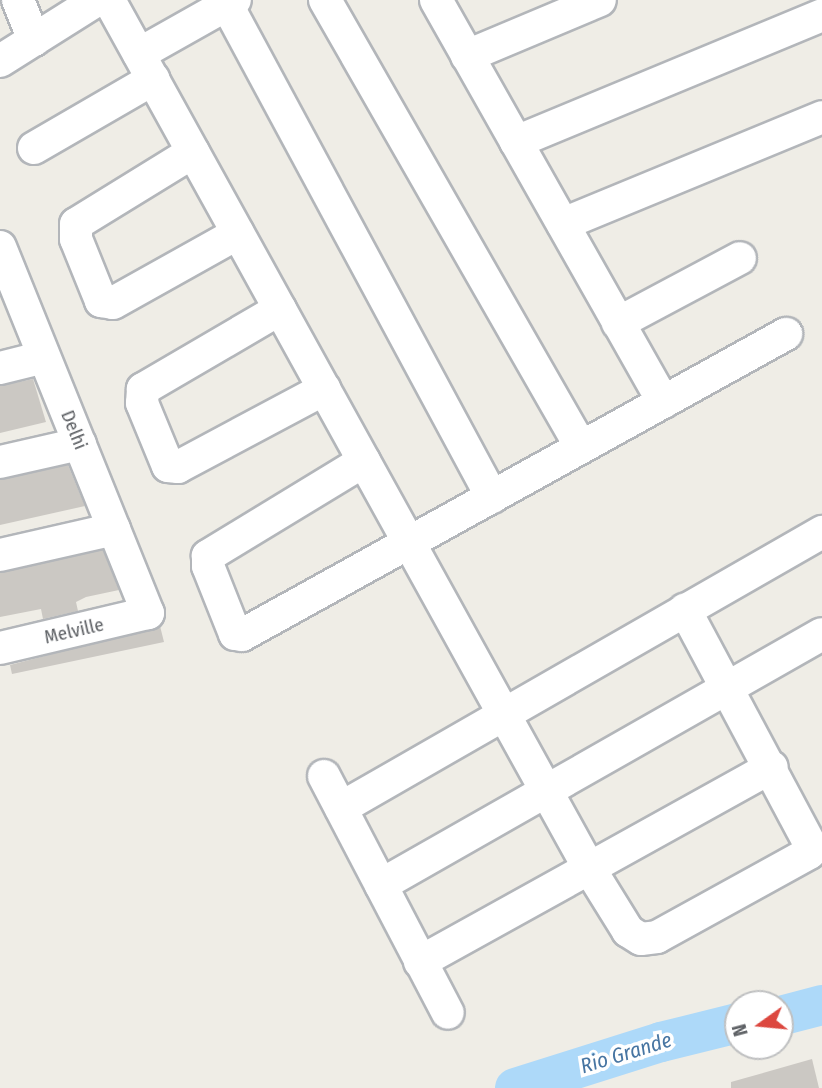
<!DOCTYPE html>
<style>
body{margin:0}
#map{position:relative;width:822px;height:1088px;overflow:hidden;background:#efede6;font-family:"Fira Sans Condensed",sans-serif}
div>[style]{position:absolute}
.river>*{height:40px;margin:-20px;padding:0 20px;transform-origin:20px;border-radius:20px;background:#add9f9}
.building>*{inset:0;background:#cbc8c3}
.roads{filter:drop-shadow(2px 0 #b3b6ba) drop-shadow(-2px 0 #b3b6ba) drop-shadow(0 2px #b3b6ba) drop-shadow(0 -2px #b3b6ba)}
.minor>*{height:32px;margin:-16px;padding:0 16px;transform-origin:16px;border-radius:16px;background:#fff}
span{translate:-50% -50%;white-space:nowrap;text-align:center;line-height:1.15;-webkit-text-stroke:7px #fff;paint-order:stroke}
.street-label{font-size:19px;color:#5e6165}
.water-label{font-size:21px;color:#4775a2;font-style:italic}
.north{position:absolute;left:724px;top:990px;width:70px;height:70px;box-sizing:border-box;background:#fff;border:2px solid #bfc0c1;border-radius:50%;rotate:255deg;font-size:19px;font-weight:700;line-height:28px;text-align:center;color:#5e6165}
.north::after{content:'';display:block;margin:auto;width:24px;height:32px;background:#dc473f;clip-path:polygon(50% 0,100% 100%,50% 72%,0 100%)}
</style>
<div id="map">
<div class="river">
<div style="left:780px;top:1016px;width:43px;rotate:-14.7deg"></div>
<div style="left:515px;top:1088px;width:153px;rotate:-17.5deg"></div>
<div style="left:661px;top:1042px;width:79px;rotate:-13.9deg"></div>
</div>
<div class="building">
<div style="clip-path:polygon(33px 379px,46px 422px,0 433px,0 386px)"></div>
<div style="clip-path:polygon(68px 465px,85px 506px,0 525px,0 480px)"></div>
<div style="clip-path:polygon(103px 550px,119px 590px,86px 597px,76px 602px,78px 611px,43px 619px,41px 609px,0 617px,0 573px)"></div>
<div style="clip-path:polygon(160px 626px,164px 642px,12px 674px,10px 665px)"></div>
<div style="clip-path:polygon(812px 1059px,819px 1088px,731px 1088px,731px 1082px)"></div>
</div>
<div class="roads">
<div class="minor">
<div style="left:18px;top:0;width:43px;rotate:68.2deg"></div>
<div style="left:109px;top:0;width:992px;rotate:61.06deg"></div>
<div style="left:589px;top:868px;width:74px;rotate:58.2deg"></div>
<div style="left:628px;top:931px;width:15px;rotate:32deg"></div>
<div style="left:641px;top:939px;width:16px;rotate:-7deg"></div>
<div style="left:657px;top:937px;width:174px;rotate:-28.9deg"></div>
<div style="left:809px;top:853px;width:7px;rotate:-74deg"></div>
<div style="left:811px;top:846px;width:268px;rotate:-118.1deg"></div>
<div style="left:325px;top:0;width:515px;rotate:60.2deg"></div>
<div style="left:436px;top:0;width:462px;rotate:60.5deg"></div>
<div style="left:227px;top:5px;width:559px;rotate:61.69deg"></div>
<div style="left:139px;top:54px;width:110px;rotate:-29.4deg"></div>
<div style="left:467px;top:56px;width:144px;rotate:-22.8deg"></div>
<div style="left:0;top:61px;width:115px;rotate:-32.2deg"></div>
<div style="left:516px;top:142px;width:331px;rotate:-22.5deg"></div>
<div style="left:34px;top:148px;width:138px;rotate:-30.1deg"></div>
<div style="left:193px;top:152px;width:137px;rotate:148.4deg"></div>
<div style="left:76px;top:224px;width:15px;rotate:90deg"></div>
<div style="left:76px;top:239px;width:67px;rotate:68deg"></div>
<div style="left:101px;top:301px;width:12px;rotate:9deg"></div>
<div style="left:113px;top:303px;width:143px;rotate:-29.2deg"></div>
<div style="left:563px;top:224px;width:280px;rotate:-22.4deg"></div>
<div style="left:0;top:247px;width:395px;rotate:68deg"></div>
<div style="left:148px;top:613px;width:152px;rotate:166.7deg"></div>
<div style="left:280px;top:309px;width:159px;rotate:149.7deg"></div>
<div style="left:143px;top:389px;width:14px;rotate:94deg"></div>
<div style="left:142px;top:403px;width:68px;rotate:67.6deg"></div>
<div style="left:168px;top:466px;width:10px;rotate:6deg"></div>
<div style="left:178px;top:467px;width:166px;rotate:-28.1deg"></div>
<div style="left:618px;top:323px;width:138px;rotate:-28deg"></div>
<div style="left:0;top:368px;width:45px;rotate:-14deg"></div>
<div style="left:364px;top:461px;width:183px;rotate:148.7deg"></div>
<div style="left:208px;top:556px;width:10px;rotate:90deg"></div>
<div style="left:208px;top:566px;width:73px;rotate:68.3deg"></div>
<div style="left:235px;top:634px;width:7px;rotate:8deg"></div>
<div style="left:242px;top:635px;width:622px;rotate:-28.96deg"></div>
<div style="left:0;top:462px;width:82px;rotate:-12.7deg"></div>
<div style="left:0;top:555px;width:117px;rotate:-12.8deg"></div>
<div style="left:324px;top:776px;width:267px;rotate:62.4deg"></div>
<div style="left:341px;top:808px;width:555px;rotate:-29.85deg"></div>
<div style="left:381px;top:885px;width:507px;rotate:-29.65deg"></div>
<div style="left:420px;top:962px;width:402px;rotate:-29deg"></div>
</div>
</div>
<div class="street-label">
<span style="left:74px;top:430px;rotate:68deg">Delhi</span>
<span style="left:74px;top:631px;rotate:-13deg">Melville</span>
</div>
<div class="water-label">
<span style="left:626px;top:1053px;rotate:-17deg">Rio Grande</span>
</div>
<div class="north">N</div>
</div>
